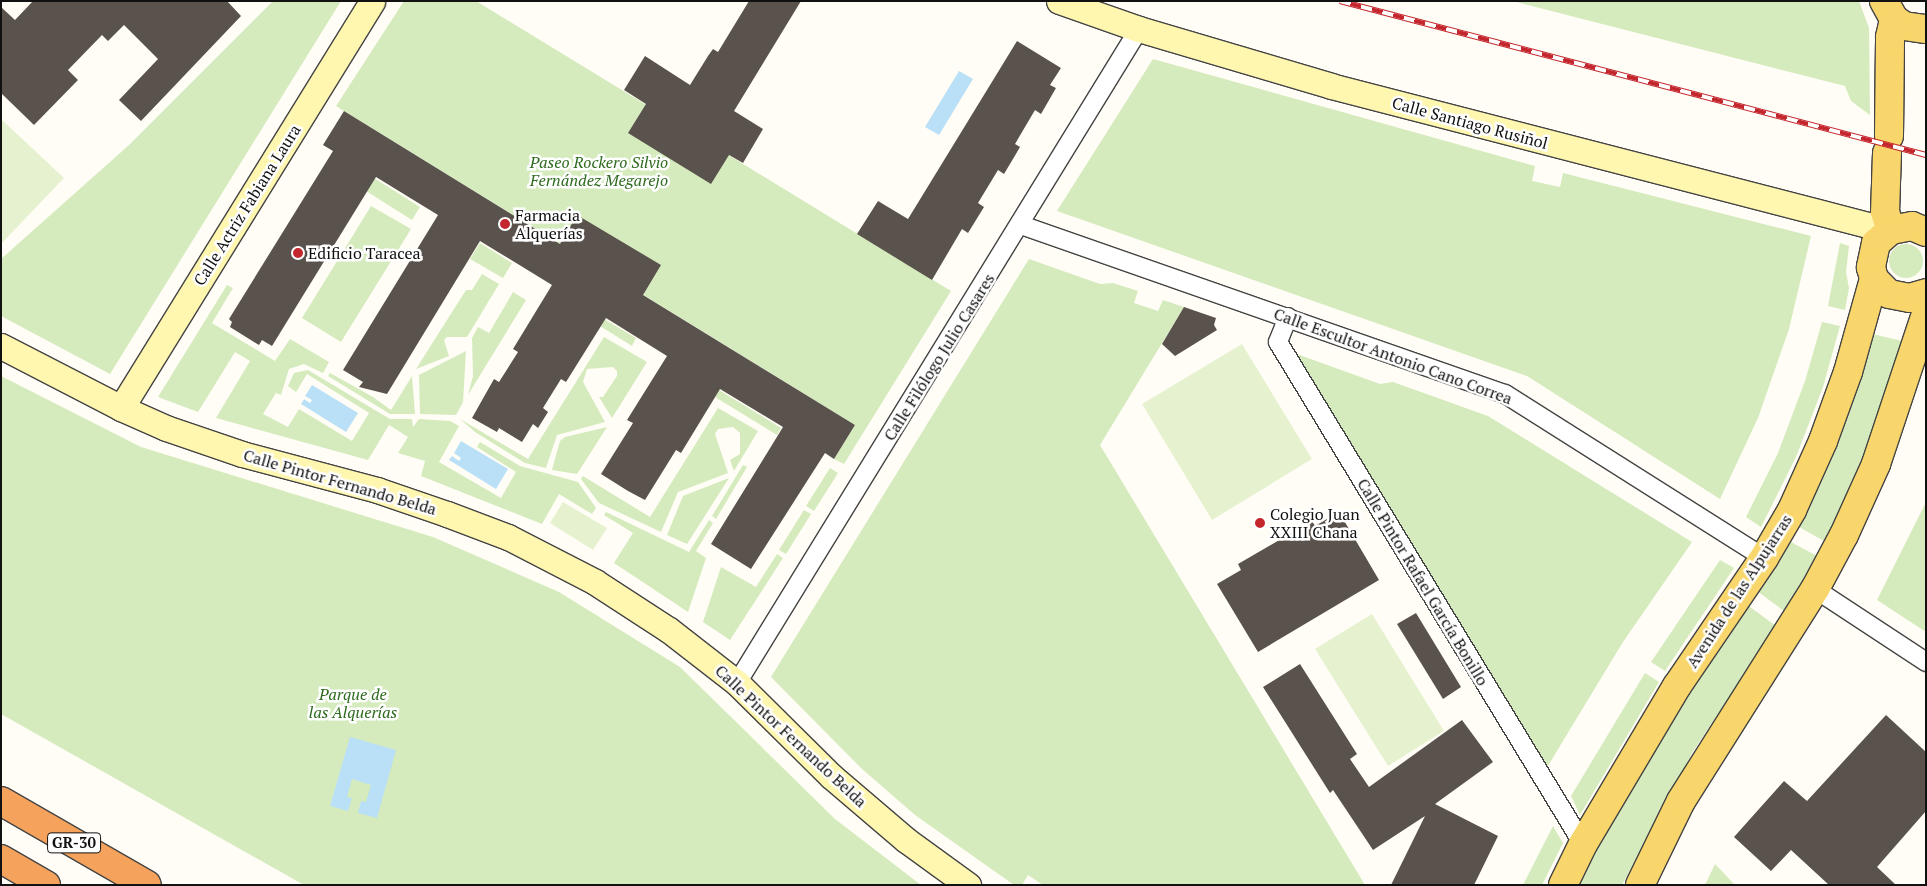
<!DOCTYPE html>
<meta charset="utf-8">
<style>
body{margin:0}
#map{position:relative;width:1927px;height:886px;overflow:hidden;background:#fffdf5;font-family:"PT Serif",serif}
div>[style]{position:absolute}
.green>*{inset:0;background:#d5ebbd}
.round{border-radius:50%}
.pitch>*{inset:0;background:#e6f2cf}
.water>*{inset:0;background:#b9e0f7}
.building>*{inset:0;background:#5a524d}
.roads{filter:drop-shadow(1px 0 #444) drop-shadow(-1px 0 #444) drop-shadow(0 1px #444) drop-shadow(0 -1px #444)}
.street>*{height:18px;margin:-9px;padding:0 9px;transform-origin:9px;border-radius:9px;background:#fff}
.secondary>*{height:25px;margin:-12.5px;padding:0 12.5px;transform-origin:12.5px;border-radius:12.5px;background:#fff6b0}
.primary>*{height:28px;margin:-14px;padding:0 14px;transform-origin:14px;border-radius:14px;background:#f9d66b}
.highway>*{height:28px;margin:-14px;padding:0 14px;transform-origin:14px;border-radius:14px;background:#f5a25d}
.rail>*{height:5.5px;margin-top:-2.75px;transform-origin:0;background:repeating-linear-gradient(90deg,#fff 0 11px,#c4262e 0 22px);box-sizing:border-box;border-block:1px solid #c4262e}
.dots>*{width:14px;height:14px;translate:-50% -50%;box-sizing:border-box;border:2px solid #fff;border-radius:50%}
span{translate:-50% -50%;white-space:nowrap;text-align:center;line-height:1.15;-webkit-text-stroke:5px #fff;paint-order:stroke}
.shield-label span{padding:1px 4px;background:#fff;border:1px solid;border-radius:4px;-webkit-text-stroke-width:0}
.shield-label{font-size:15px;color:#111;font-weight:700}
.street-label{font-size:16px;color:#111}
.park-label{font-size:16px;color:#2f6b1f;font-style:italic}
.poi-label{font-size:16px;color:#111}
.left{translate:0 -50%;text-align:left}
.frame{position:absolute;inset:0;border:2px solid #111;pointer-events:none}
</style>
<div id="map">
<div class="green">
<div style="clip-path:polygon(273px 1px,341px 1px,110px 374px,1px 316px,1px 259px,129px 145px)"></div>
<div style="clip-path:polygon(404px 1px,476px 1px,951px 291px,844px 464px,834px 459px,855px 425px,336px 106px)"></div>
<div style="clip-path:polygon(1512px 1px,1859px 1px,1869px 28px,1870px 115px,1851px 101px,1845px 86px)"></div>
<div style="clip-path:polygon(1153px 59px,1535px 166px,1532px 181px,1560px 187px,1563px 173px,1811px 236px,1789px 329px,1758px 418px,1720px 499px,1527px 376px,1057px 211px)"></div>
<div style="clip-path:polygon(374px 178px,420px 207px,412px 220px,366px 191px)"></div>
<div style="clip-path:polygon(371px 206px,411px 229px,341px 342px,302px 318px)"></div>
<div style="clip-path:polygon(480px 243px,512px 263px,503px 278px,470px 259px)"></div>
<div style="clip-path:polygon(1840px 243px,1849px 246px,1846px 272px,1849px 288px,1845px 310px,1828px 306px)"></div>
<div class="round" style="left:1889px;top:244px;width:34px;height:34px"></div>
<div style="clip-path:polygon(1029px 259px,1100px 284px,1113px 283px,1138px 291px,1134px 303px,1158px 311px,1163px 300px,1184px 307px,1100px 445px,1365px 885px,1043px 885px,1028px 875px,1022px 885px,1014px 885px,915px 815px,862px 769px,771px 677px)"></div>
<div style="clip-path:polygon(482px 274px,499px 284px,467px 337px,447px 337px,444px 340px,449px 356px,416px 369px,466px 290px,472px 290px)"></div>
<div style="clip-path:polygon(227px 285px,233px 288px,212px 323px,275px 361px,290px 339px,329px 362px,323px 373px,304px 364px,289px 369px,281px 395px,276px 393px,263px 414px,288px 427px,299px 409px,352px 441px,369px 413px,307px 374px,296px 392px,288px 386px,294px 373px,308px 370px,390px 419px,412px 419px,413px 427px,419px 419px,450px 421px,459px 426px,439px 462px,501px 498px,516px 472px,477px 447px,480px 442px,520px 466px,578px 482px,596px 508px,592px 514px,559px 494px,542px 524px,421px 476px,425px 461px,398px 453px,408px 437px,389px 425px,368px 460px,216px 418px,250px 361px,235px 352px,198px 412px,158px 397px)"></div>
<div style="clip-path:polygon(513px 292px,526px 300px,468px 395px,473px 376px,472px 338px,478px 327px,489px 333px)"></div>
<div style="clip-path:polygon(604px 319px,636px 338px,632px 346px,600px 326px)"></div>
<div style="clip-path:polygon(1822px 322px,1840px 326px,1823px 387px,1796px 457px,1761px 527px,1746px 517px,1778px 453px,1805px 381px)"></div>
<div style="clip-path:polygon(1873px 334px,1902px 341px,1863px 462px,1826px 542px,1799px 527px,1834px 453px)"></div>
<div style="clip-path:polygon(604px 337px,647px 362px,612px 418px,599px 397px,603px 397px,617px 376px,617px 371px,613px 367px,587px 369px,583px 382px,605px 422px,557px 435px,546px 468px,525px 463px,475px 432px,460px 419px,528px 459px)"></div>
<div style="clip-path:polygon(466px 351px,463px 402px,456px 415px,420px 414px,419px 375px)"></div>
<div style="clip-path:polygon(1294px 353px,1380px 384px,1393px 382px,1488px 416px,1692px 542px,1623px 642px,1546px 769px)"></div>
<div style="clip-path:polygon(330px 373px,373px 397px,391px 410px,412px 376px,415px 414px,390px 414px,328px 376px)"></div>
<div style="clip-path:polygon(1px 376px,141px 447px,433px 537px,559px 592px,680px 667px,835px 819px,921px 885px,304px 885px,1px 714px)"></div>
<div style="clip-path:polygon(719px 390px,781px 428px,777px 435px,715px 397px)"></div>
<div style="clip-path:polygon(718px 408px,758px 431px,734px 471px,730px 460px,740px 454px,740px 433px,733px 427px,718px 429px,715px 434px,728px 473px,678px 492px,661px 532px,599px 503px,581px 479px,583px 476px,650px 517px)"></div>
<div style="clip-path:polygon(607px 427px,577px 474px,552px 470px,560px 441px,565px 437px)"></div>
<div style="clip-path:polygon(743px 465px,747px 467px,716px 519px,712px 516px)"></div>
<div style="clip-path:polygon(830px 468px,838px 473px,814px 511px,806px 506px)"></div>
<div style="clip-path:polygon(729px 478px,687px 544px,667px 535px,683px 496px)"></div>
<div style="clip-path:polygon(1926px 502px,1926px 632px,1877px 600px)"></div>
<div style="clip-path:polygon(804px 510px,811px 514px,786px 554px,779px 550px)"></div>
<div style="clip-path:polygon(606px 512px,689px 552px,709px 520px,713px 523px,696px 551px,706px 558px,688px 612px,614px 563px,633px 533px,604px 515px)"></div>
<div style="clip-path:polygon(1791px 542px,1817px 556px,1784px 611px,1757px 591px)"></div>
<div style="clip-path:polygon(777px 554px,783px 558px,730px 640px,703px 622px,721px 567px,756px 587px)"></div>
<div style="clip-path:polygon(1720px 560px,1734px 568px,1665px 671px,1651px 662px)"></div>
<div style="clip-path:polygon(1746px 604px,1776px 626px,1692px 753px,1622px 885px,1576px 885px,1703px 670px)"></div>
<div style="clip-path:polygon(1645px 673px,1659px 682px,1580px 815px,1571px 796px)"></div>
<div style="clip-path:polygon(1553px 826px,1563px 843px,1542px 885px,1523px 885px)"></div>
<div style="clip-path:polygon(1715px 864px,1735px 885px,1705px 885px)"></div>
</div>
<div class="pitch">
<div style="clip-path:polygon(1px 119px,64px 178px,1px 244px)"></div>
<div style="clip-path:polygon(1242px 344px,1312px 459px,1212px 520px,1142px 404px)"></div>
<div style="clip-path:polygon(563px 502px,607px 528px,593px 550px,550px 523px)"></div>
<div style="clip-path:polygon(1372px 614px,1444px 731px,1388px 766px,1315px 649px)"></div>
</div>
<div class="water">
<div style="clip-path:polygon(959px 71px,973px 79px,939px 135px,925px 127px)"></div>
<div style="clip-path:polygon(312px 385px,358px 413px,346px 432px,301px 404px,304px 399px,310px 403px,312px 400px,305px 396px)"></div>
<div style="clip-path:polygon(461px 441px,508px 469px,496px 489px,449px 460px,452px 456px,459px 461px,461px 458px,454px 453px)"></div>
<div style="clip-path:polygon(350px 737px,396px 750px,377px 818px,358px 813px,361px 801px,366px 802px,371px 785px,352px 779px,347px 797px,352px 798px,348px 811px,330px 806px)"></div>
</div>
<div class="building">
<div style="clip-path:polygon(33px 1px,227px 1px,241px 16px,141px 121px,119px 100px,158px 59px,124px 25px,108px 41px,102px 35px,68px 70px,78px 80px,34px 125px,1px 93px,1px 7px,15px 20px)"></div>
<div style="clip-path:polygon(749px 1px,801px 1px,734px 111px,763px 129px,743px 163px,729px 155px,711px 184px,628px 133px,646px 104px,624px 90px,645px 56px,690px 85px,708px 56px,713px 49px,718px 52px)"></div>
<div style="clip-path:polygon(1017px 41px,1061px 68px,1050px 85px,1056px 88px,1041px 114px,1035px 110px,1015px 144px,1020px 147px,1004px 174px,998px 170px,978px 203px,984px 207px,968px 233px,962px 229px,932px 280px,857px 234px,878px 201px,908px 219px)"></div>
<div style="clip-path:polygon(344px 111px,560px 244px,577px 215px,661px 265px,643px 295px,855px 425px,834px 459px,825px 453px,751px 569px,711px 544px,783px 427px,720px 389px,681px 453px,676px 450px,645px 500px,628px 491px,601px 474px,633px 423px,627px 420px,667px 356px,606px 318px,566px 382px,561px 379px,543px 408px,548px 412px,538px 428px,533px 424px,522px 442px,499px 428px,497px 432px,472px 418px,494px 379px,499px 382px,518px 352px,513px 349px,552px 285px,480px 241px,387px 394px,359px 387px,363px 382px,343px 370px,438px 215px,376px 177px,272px 346px,262px 340px,259px 345px,230px 327px,232px 322px,229px 319px,333px 151px,323px 145px)"></div>
<div style="clip-path:polygon(1184px 307px,1216px 318px,1214px 325px,1217px 330px,1175px 356px,1162px 344px)"></div>
<div style="clip-path:polygon(1339px 512px,1379px 580px,1258px 652px,1217px 584px,1241px 570px,1238px 564px,1312px 521px,1315px 526px)"></div>
<div style="clip-path:polygon(1416px 613px,1461px 687px,1443px 699px,1397px 624px)"></div>
<div style="clip-path:polygon(1300px 664px,1357px 754px,1350px 759px,1369px 787px,1462px 720px,1493px 762px,1435px 804px,1498px 836px,1474px 885px,1391px 885px,1425px 816px,1373px 850px,1333px 790px,1330px 793px,1263px 687px)"></div>
<div style="clip-path:polygon(1886px 715px,1926px 752px,1926px 811px,1877px 867px,1896px 885px,1829px 885px,1791px 850px,1771px 871px,1734px 837px,1784px 781px,1807px 801px)"></div>
</div>
<div class="roads">
<div class="street">
<div style="left:1021px;top:225px;width:513px;rotate:19.25deg"></div>
<div style="left:1505px;top:394px;width:307px;rotate:32.3deg"></div>
<div style="left:1288px;top:317px;width:27px;rotate:112deg"></div>
<div style="left:1278px;top:342px;width:587px;rotate:58.72deg"></div>
<div style="left:1815px;top:589px;width:133px;rotate:33.3deg"></div>
<div style="left:737px;top:683px;width:768px;rotate:-58.42deg"></div>
</div>
<div class="secondary">
<div style="left:1059px;top:1px;width:85px;rotate:19.3deg"></div>
<div style="left:1139px;top:29px;width:200px;rotate:16.5deg"></div>
<div style="left:1331px;top:86px;width:555px;rotate:14.51deg"></div>
<div style="left:1868px;top:225px;width:18px;rotate:29deg"></div>
<div style="left:1px;top:346px;width:135px;rotate:27.3deg"></div>
<div style="left:121px;top:408px;width:49px;rotate:24deg"></div>
<div style="left:166px;top:428px;width:80px;rotate:18.9deg"></div>
<div style="left:242px;top:454px;width:140px;rotate:14.9deg"></div>
<div style="left:377px;top:490px;width:74px;rotate:18.9deg"></div>
<div style="left:447px;top:514px;width:65px;rotate:20.7deg"></div>
<div style="left:508px;top:537px;width:98px;rotate:27.3deg"></div>
<div style="left:595px;top:582px;width:88px;rotate:33deg"></div>
<div style="left:669px;top:630px;width:86px;rotate:37.9deg"></div>
<div style="left:737px;top:683px;width:132px;rotate:44.7deg"></div>
<div style="left:831px;top:776px;width:99px;rotate:40.5deg"></div>
<div style="left:906px;top:840px;width:77px;rotate:36deg"></div>
<div style="left:121px;top:408px;width:478px;rotate:-58.3deg"></div>
</div>
<div class="primary">
<div style="left:1884px;top:1px;width:21px;rotate:61deg"></div>
<div style="left:1894px;top:19px;width:12px;rotate:35deg"></div>
<div style="left:1904px;top:26px;width:22px;rotate:8deg"></div>
<div style="left:1889px;top:136px;width:99px;rotate:-89.4deg"></div>
<div style="left:1890px;top:37px;width:18px;rotate:-77deg"></div>
<div style="left:1887px;top:153px;width:59px;rotate:91.9deg"></div>
<div style="left:1885px;top:212px;width:19px;rotate:72deg"></div>
<div style="left:1926px;top:232px;width:15px;rotate:-157deg"></div>
<div style="left:1912px;top:226px;width:21px;rotate:169deg"></div>
<div style="left:1891px;top:230px;width:20px;rotate:139deg"></div>
<div style="left:1876px;top:243px;width:25px;rotate:102deg"></div>
<div style="left:1871px;top:267px;width:12px;rotate:76deg"></div>
<div style="left:1874px;top:279px;width:21px;rotate:45deg"></div>
<div style="left:1889px;top:294px;width:21px;rotate:11deg"></div>
<div style="left:1910px;top:298px;width:17px;rotate:-17deg"></div>
<div style="left:1563px;top:885px;width:46px;rotate:-64deg"></div>
<div style="left:1583px;top:844px;width:184px;rotate:-59.3deg"></div>
<div style="left:1677px;top:686px;width:155px;rotate:-55.8deg"></div>
<div style="left:1764px;top:558px;width:56px;rotate:-59.7deg"></div>
<div style="left:1792px;top:510px;width:76px;rotate:-65.8deg"></div>
<div style="left:1823px;top:441px;width:73px;rotate:-70.1deg"></div>
<div style="left:1848px;top:372px;width:97px;rotate:-74.4deg"></div>
<div style="left:1640px;top:885px;width:93px;rotate:-64deg"></div>
<div style="left:1681px;top:801px;width:251px;rotate:-57.7deg"></div>
<div style="left:1815px;top:589px;width:61px;rotate:-61.8deg"></div>
<div style="left:1844px;top:535px;width:78px;rotate:-65.7deg"></div>
<div style="left:1876px;top:464px;width:158px;rotate:-71.6deg"></div>
</div>
<div class="highway">
<div style="left:1px;top:801px;width:168px;rotate:29.9deg"></div>
<div style="left:1px;top:859px;width:52px;rotate:30deg"></div>
</div>
</div>
<div class="rail">
<div style="left:1340px;top:1px;width:606px;rotate:14.72deg"></div>
</div>
<div class="dots">
<div style="left:505px;top:224px;background:#c4262e"></div>
<div style="left:298px;top:253px;background:#c4262e"></div>
<div style="left:1260px;top:523px;background:#c4262e"></div>
</div>
<div class="shield-label">
<span style="left:74px;top:843px">GR-30</span>
</div>
<div class="street-label">
<span style="left:1470px;top:123px;rotate:15deg">Calle Santiago Rusiñol</span>
<span style="left:247px;top:205px;rotate:-58deg">Calle Actriz Fabiana Laura</span>
<span style="left:1393px;top:356px;rotate:20deg">Calle Escultor Antonio Cano Correa</span>
<span style="left:939px;top:357px;rotate:-58deg">Calle Filólogo Julio Casares</span>
<span style="left:340px;top:482px;rotate:16deg">Calle Pintor Fernando Belda</span>
<span style="left:1423px;top:582px;rotate:59deg">Calle Pintor Rafael García Bonillo</span>
<span style="left:1739px;top:591px;rotate:-57deg">Avenida de las Alpujarras</span>
<span style="left:791px;top:736px;rotate:43deg">Calle Pintor Fernando Belda</span>
</div>
<div class="park-label">
<span style="left:599px;top:171px">Paseo Rockero Silvio<br>Fernández Megarejo</span>
<span style="left:353px;top:703px">Parque de<br>las Alquerías</span>
</div>
<div class="poi-label">
<span class="left" style="left:515px;top:224px">Farmacia<br>Alquerías</span>
<span class="left" style="left:308px;top:253px">Edificio Taracea</span>
<span class="left" style="left:1270px;top:523px">Colegio Juan<br>XXIII Chana</span>
</div>
<div class="frame"></div>
</div>
